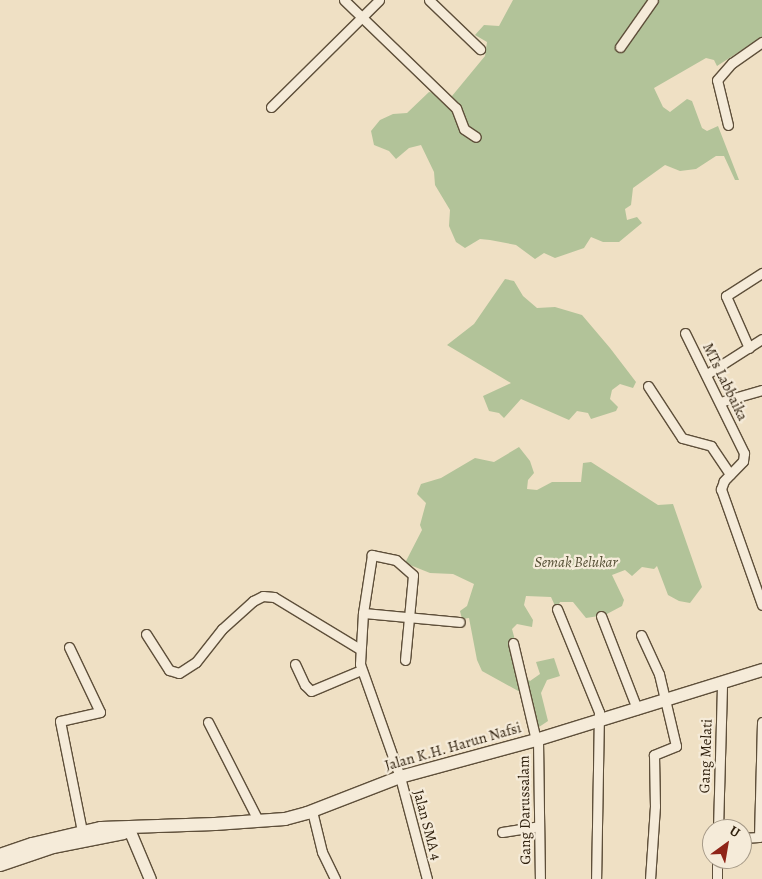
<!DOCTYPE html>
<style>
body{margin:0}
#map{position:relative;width:762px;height:879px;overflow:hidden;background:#efe0c4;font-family:Alegreya,serif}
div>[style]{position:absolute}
.green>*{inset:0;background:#b2c399}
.roads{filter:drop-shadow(1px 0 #5e4f3a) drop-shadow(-1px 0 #5e4f3a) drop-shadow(0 1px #5e4f3a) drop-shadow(0 -1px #5e4f3a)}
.minor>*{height:9px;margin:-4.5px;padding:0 4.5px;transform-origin:4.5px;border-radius:4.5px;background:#f5ebd9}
.tertiary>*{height:11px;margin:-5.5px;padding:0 5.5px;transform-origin:5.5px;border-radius:5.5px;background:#f5ebd9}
.secondary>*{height:12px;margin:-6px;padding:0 6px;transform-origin:6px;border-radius:6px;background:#f5ebd9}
span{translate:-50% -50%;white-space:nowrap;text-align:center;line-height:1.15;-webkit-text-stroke:4.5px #f5ebd9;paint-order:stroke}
.street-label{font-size:15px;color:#2e1f0c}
.park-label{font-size:15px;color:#565036;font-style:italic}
.north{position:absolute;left:702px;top:819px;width:50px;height:50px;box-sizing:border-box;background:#f5ebd9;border:1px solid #a59987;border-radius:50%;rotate:32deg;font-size:14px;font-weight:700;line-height:20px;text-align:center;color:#2e1f0c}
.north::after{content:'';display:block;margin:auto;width:18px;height:22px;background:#8f2418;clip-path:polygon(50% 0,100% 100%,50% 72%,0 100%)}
</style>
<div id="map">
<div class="green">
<div style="clip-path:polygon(513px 0,762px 0,762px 37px,717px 66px,714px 60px,706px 58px,654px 88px,663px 107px,670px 112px,687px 99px,692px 101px,702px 128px,707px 131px,718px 126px,739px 180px,735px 180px,724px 156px,716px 156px,696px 169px,680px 171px,665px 165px,633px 188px,631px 205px,625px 209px,627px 220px,637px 217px,642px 223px,619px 242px,603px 242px,591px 237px,584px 248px,555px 258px,544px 253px,535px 259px,516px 245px,490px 240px,480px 239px,465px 248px,456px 242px,449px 226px,450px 210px,435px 185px,434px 172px,421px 145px,409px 148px,396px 159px,389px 151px,374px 145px,371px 131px,380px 120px,393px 114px,407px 113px,429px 92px,452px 96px,485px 56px,487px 42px,475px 35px,484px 25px,499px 26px)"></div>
<div style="clip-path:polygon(505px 279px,514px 281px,523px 296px,537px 308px,555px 307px,582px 315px,610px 348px,636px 382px,633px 388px,620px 384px,612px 390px,610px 399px,618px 407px,616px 411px,591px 419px,588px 413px,577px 411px,569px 420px,521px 399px,504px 418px,499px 413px,489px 411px,483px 396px,511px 383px,447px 345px,474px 324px)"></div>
<div style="clip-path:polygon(519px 447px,530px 461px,534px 473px,528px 480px,527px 489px,537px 490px,552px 482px,581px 482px,583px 463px,591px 462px,658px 505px,673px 504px,702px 587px,690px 603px,679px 601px,668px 595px,657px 566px,654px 569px,642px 567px,632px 576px,625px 570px,612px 575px,624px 600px,622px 606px,605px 615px,586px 618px,573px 602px,560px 602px,558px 606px,561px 619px,551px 597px,526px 596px,524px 605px,533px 620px,532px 627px,517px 624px,512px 629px,525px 677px,530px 681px,540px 674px,536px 662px,554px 658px,560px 676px,547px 680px,541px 693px,548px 721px,539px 727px,532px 725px,520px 692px,482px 671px,477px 660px,469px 618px,462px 619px,460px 611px,467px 606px,474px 584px,453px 574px,430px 573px,405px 563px,422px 530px,420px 525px,426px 503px,417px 494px,421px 484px,441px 478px,475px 458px,494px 462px)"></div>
</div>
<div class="roads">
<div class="minor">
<div style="left:344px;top:0;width:156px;rotate:44deg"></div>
<div style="left:456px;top:108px;width:22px;rotate:69deg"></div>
<div style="left:464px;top:129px;width:14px;rotate:34deg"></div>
<div style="left:429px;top:0;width:71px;rotate:43.9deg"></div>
<div style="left:620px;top:47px;width:57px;rotate:-54.9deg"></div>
<div style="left:271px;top:107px;width:152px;rotate:-44.7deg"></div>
<div style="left:728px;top:125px;width:46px;rotate:-103.7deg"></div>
<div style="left:717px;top:80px;width:23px;rotate:-49deg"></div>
<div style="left:732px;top:63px;width:37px;rotate:-35deg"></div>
<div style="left:685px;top:333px;width:134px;rotate:63.8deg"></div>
<div style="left:744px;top:453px;width:8px;rotate:97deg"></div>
<div style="left:743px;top:461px;width:28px;rotate:134deg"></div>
<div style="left:724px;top:481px;width:9px;rotate:111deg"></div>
<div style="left:721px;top:489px;width:123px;rotate:70.5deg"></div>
<div style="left:749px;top:348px;width:57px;rotate:-113.9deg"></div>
<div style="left:726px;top:296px;width:43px;rotate:-32.6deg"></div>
<div style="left:707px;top:374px;width:65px;rotate:-32.5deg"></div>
<div style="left:648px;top:386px;width:62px;rotate:56.8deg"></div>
<div style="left:682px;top:438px;width:30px;rotate:15deg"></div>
<div style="left:711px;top:446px;width:34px;rotate:56deg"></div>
<div style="left:720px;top:402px;width:44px;rotate:-15.9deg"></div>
<div style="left:557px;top:609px;width:111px;rotate:67.8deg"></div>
<div style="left:599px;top:712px;width:167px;rotate:91deg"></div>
<div style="left:363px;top:613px;width:97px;rotate:5.3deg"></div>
<div style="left:601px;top:616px;width:100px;rotate:68.8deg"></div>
<div style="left:146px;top:634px;width:43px;rotate:57.4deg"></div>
<div style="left:169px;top:670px;width:10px;rotate:17deg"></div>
<div style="left:179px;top:673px;width:20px;rotate:-33deg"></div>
<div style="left:196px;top:662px;width:42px;rotate:-51.8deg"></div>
<div style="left:222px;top:629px;width:42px;rotate:-42.1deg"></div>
<div style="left:253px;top:601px;width:11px;rotate:-27deg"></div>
<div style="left:263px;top:596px;width:11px;rotate:5deg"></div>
<div style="left:274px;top:597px;width:100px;rotate:31.2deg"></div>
<div style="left:641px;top:635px;width:43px;rotate:65.2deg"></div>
<div style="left:659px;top:674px;width:74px;rotate:76.7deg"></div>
<div style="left:676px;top:746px;width:24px;rotate:158deg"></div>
<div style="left:654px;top:755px;width:51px;rotate:88.9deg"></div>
<div style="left:655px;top:806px;width:73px;rotate:93.9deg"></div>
<div style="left:513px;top:643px;width:100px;rotate:76.7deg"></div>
<div style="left:69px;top:647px;width:72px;rotate:64.5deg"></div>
<div style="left:100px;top:712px;width:41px;rotate:167.3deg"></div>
<div style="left:60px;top:721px;width:112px;rotate:78.7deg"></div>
<div style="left:405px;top:660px;width:85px;rotate:-84.6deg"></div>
<div style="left:413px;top:575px;width:23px;rotate:-139deg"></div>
<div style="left:396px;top:560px;width:25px;rotate:-168deg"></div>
<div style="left:372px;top:555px;width:59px;rotate:98.8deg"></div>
<div style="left:363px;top:613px;width:51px;rotate:93.4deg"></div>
<div style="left:360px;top:664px;width:120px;rotate:70.5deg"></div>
<div style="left:400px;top:777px;width:106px;rotate:75.2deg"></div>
<div style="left:295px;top:664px;width:23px;rotate:65deg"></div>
<div style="left:305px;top:685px;width:8px;rotate:45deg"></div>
<div style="left:311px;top:691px;width:54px;rotate:-22.8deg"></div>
<div style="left:208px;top:722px;width:110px;rotate:63deg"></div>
<div style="left:538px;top:740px;width:139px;rotate:89.2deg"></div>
<div style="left:312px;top:811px;width:42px;rotate:76.3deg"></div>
<div style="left:322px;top:852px;width:30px;rotate:64deg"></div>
<div style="left:718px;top:829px;width:146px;rotate:-88.4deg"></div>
<div style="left:502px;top:832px;width:37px;rotate:-9deg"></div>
<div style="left:742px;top:838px;width:17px;rotate:-3deg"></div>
<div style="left:759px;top:837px;width:115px;rotate:-88.5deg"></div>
<div style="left:717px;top:879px;width:20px;rotate:-90deg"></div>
</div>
<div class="tertiary">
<div style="left:128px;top:827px;width:56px;rotate:67.1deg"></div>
</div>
<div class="secondary">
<div style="left:0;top:855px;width:34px;rotate:-19deg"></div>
<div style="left:32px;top:844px;width:71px;rotate:-13.1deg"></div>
<div style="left:101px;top:828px;width:114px;rotate:-2deg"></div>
<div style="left:215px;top:824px;width:70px;rotate:-4.1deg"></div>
<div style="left:285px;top:819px;width:23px;rotate:-15deg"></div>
<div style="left:307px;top:813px;width:100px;rotate:-21.2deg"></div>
<div style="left:400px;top:777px;width:141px;rotate:-15.2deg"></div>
<div style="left:536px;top:740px;width:237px;rotate:-17.2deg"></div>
<div style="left:0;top:865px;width:56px;rotate:-18.8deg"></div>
<div style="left:53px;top:847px;width:72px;rotate:-11.2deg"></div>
</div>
</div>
<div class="street-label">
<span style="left:725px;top:382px;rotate:64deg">MTs Labbaika</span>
<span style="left:453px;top:747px;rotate:-16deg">Jalan K.H. Harun Nafsi</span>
<span style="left:706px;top:756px;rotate:-88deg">Gang Melati</span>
<span style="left:525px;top:810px;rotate:-91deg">Gang Darussalam</span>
<span style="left:427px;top:825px;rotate:75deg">Jalan SMA 4</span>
</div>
<div class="park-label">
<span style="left:576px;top:563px">Semak Belukar</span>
</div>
<div class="north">U</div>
</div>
